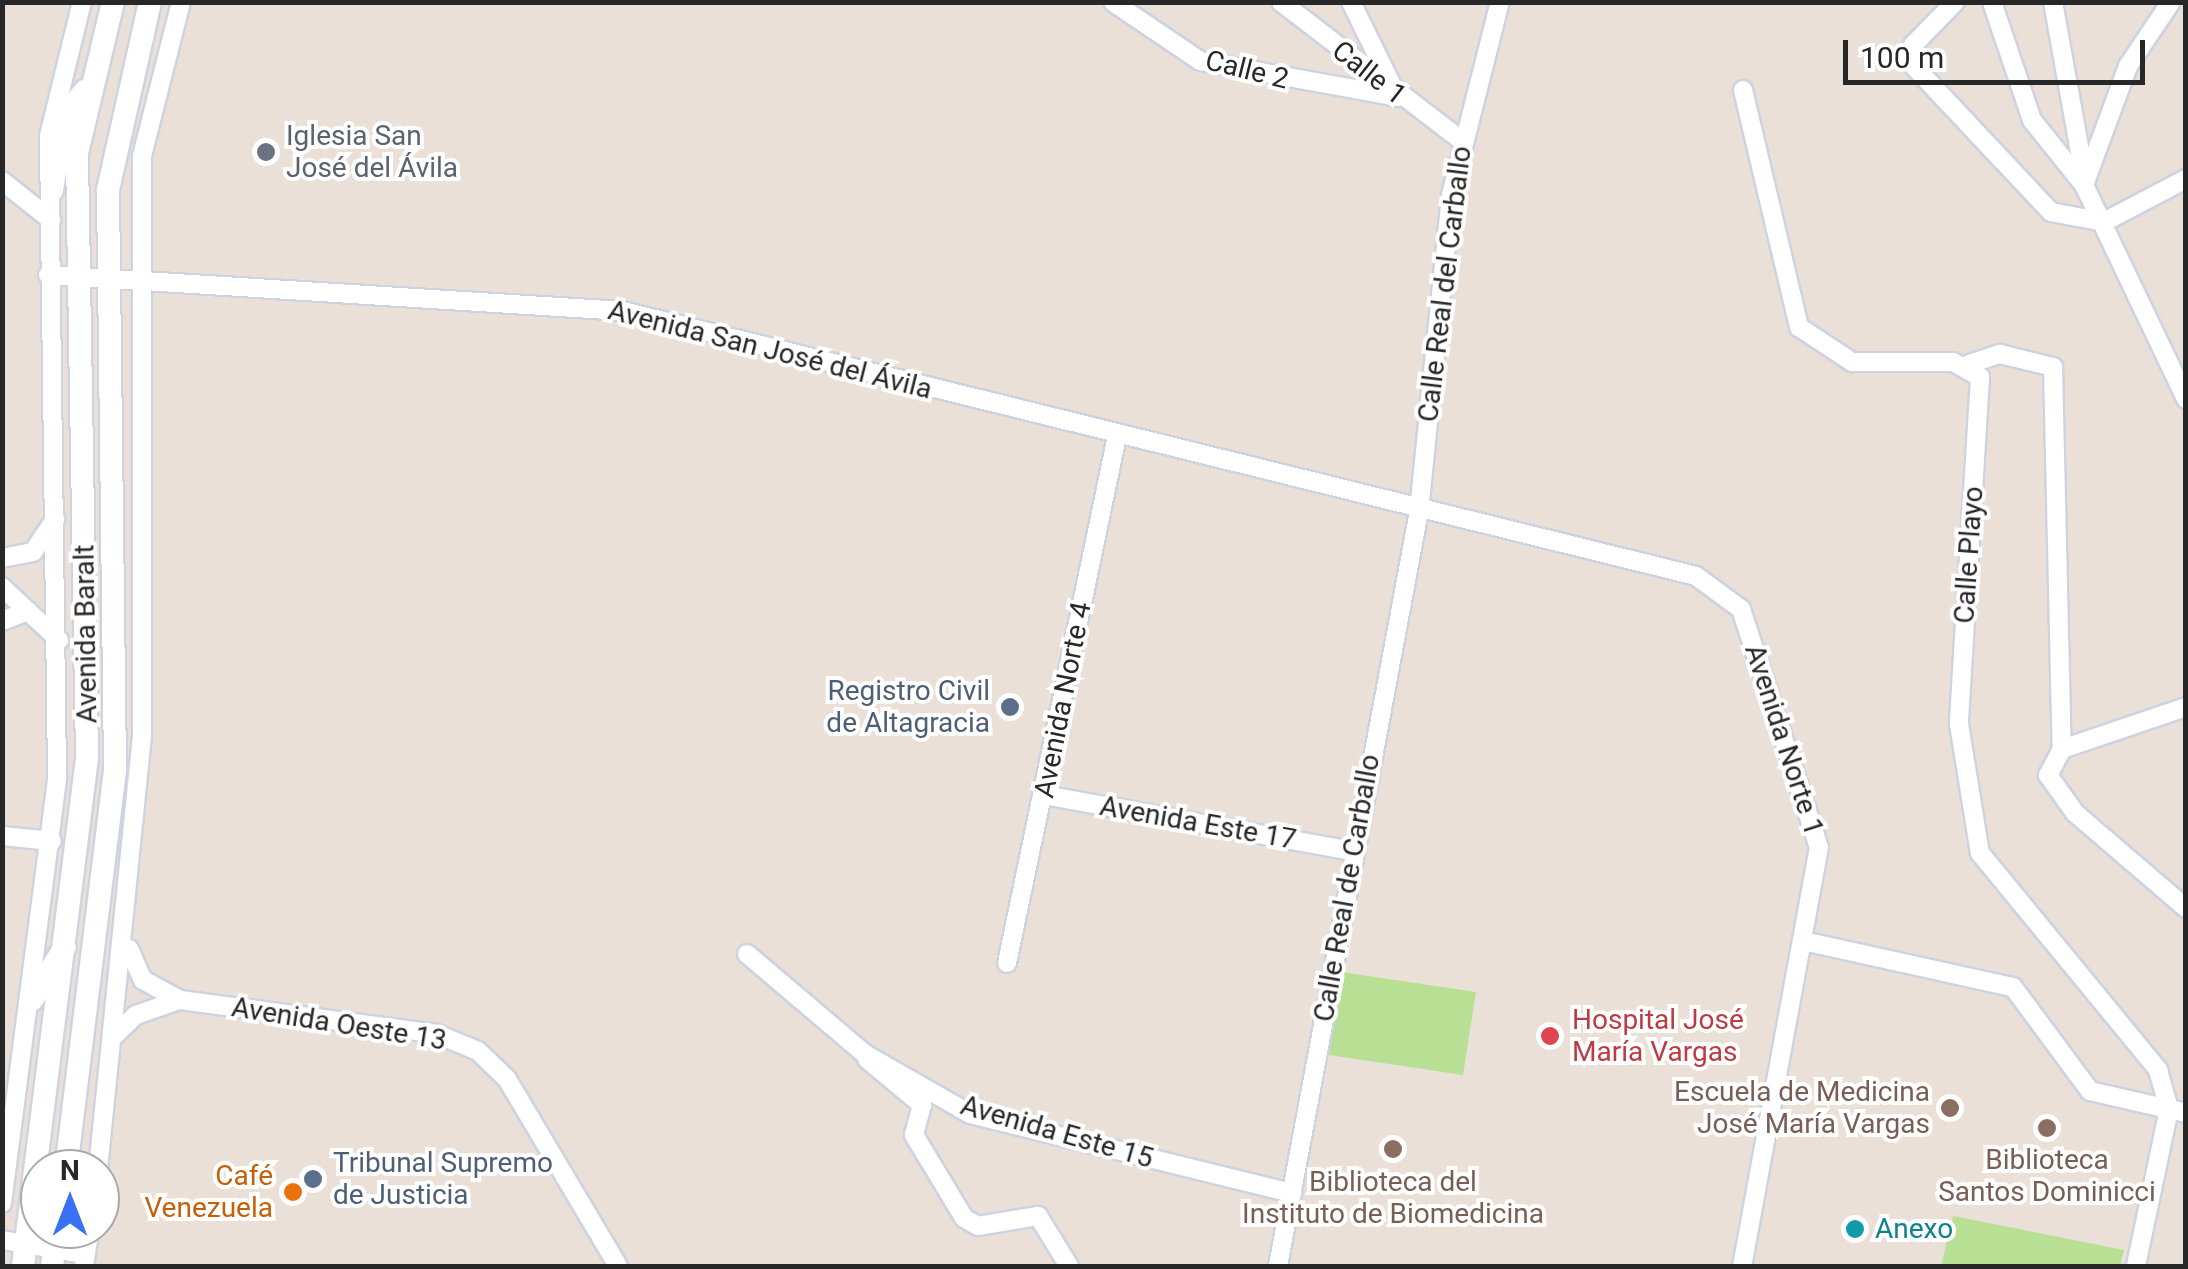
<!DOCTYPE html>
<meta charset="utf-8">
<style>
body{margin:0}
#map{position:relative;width:2188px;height:1269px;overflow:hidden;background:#eae0d8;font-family:Roboto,sans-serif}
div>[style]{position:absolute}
.green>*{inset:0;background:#b7e094}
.roads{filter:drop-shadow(2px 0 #cdd3e0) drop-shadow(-2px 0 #cdd3e0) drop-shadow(0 2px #cdd3e0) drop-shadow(0 -2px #cdd3e0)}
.minor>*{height:18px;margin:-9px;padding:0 9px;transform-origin:9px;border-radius:9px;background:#fff}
.secondary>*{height:22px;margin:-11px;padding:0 11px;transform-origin:11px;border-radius:11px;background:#fff}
.dots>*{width:28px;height:28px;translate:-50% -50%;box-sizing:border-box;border:5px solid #fff;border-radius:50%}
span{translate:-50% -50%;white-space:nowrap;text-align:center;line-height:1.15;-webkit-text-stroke:8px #fff;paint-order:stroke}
.street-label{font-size:28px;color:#272727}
.worship-label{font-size:28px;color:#5b616d}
.left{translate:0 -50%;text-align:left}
.service-label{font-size:28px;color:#4e5e75}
.right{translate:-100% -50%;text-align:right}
.health-label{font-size:28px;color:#be3a42}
.education-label{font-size:28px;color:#785e54}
.food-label{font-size:28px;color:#c56008}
.culture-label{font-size:28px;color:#0d838f}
.frame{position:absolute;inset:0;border:5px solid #272727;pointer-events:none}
.north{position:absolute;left:20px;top:1149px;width:100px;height:100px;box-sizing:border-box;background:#fff;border:2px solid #a9a9a9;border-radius:50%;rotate:0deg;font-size:28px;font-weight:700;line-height:40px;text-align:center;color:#272727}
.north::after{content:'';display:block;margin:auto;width:35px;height:45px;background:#3871f6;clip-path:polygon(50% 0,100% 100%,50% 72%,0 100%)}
.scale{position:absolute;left:1843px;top:40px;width:302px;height:45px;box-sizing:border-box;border:5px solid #272727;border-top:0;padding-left:12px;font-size:30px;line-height:35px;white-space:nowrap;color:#272727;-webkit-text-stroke:8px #fff;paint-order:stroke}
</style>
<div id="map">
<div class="green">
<div style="clip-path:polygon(1341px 972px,1476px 992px,1463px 1075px,1329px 1055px)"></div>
<div style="clip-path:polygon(1953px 1216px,2124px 1250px,2120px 1266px,1941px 1266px)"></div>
</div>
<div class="roads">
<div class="minor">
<div style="left:1113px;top:2px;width:105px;rotate:34.1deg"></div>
<div style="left:1200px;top:61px;width:201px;rotate:10.3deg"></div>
<div style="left:1281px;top:2px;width:227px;rotate:37.5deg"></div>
<div style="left:1351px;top:2px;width:100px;rotate:63.9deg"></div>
<div style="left:1955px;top:2px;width:60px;rotate:134.3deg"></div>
<div style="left:1913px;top:45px;width:17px;rotate:100deg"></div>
<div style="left:1910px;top:62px;width:206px;rotate:46.8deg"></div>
<div style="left:2051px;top:212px;width:54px;rotate:10.7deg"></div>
<div style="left:2104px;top:222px;width:93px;rotate:-27.7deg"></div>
<div style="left:1992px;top:2px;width:125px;rotate:71.3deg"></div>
<div style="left:2032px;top:120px;width:83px;rotate:51.3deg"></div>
<div style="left:2084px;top:185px;width:237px;rotate:64.5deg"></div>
<div style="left:2053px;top:2px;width:170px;rotate:79.8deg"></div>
<div style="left:1743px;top:90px;width:244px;rotate:76.7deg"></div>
<div style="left:1799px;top:327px;width:64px;rotate:33.4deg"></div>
<div style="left:1852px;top:362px;width:101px"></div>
<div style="left:1953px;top:362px;width:31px;rotate:29deg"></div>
<div style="left:1980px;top:377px;width:348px;rotate:93.5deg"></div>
<div style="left:1959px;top:724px;width:131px;rotate:80.8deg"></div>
<div style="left:1980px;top:853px;width:281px;rotate:50.6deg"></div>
<div style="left:2158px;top:1070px;width:41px;rotate:74.2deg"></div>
<div style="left:2169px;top:1109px;width:160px;rotate:101.9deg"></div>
<div style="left:2px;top:181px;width:63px;rotate:38.5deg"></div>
<div style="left:2084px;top:185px;width:127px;rotate:-69.7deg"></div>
<div style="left:2128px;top:66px;width:77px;rotate:-56.1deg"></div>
<div style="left:48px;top:275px;width:576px;rotate:3.58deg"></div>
<div style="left:623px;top:311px;width:1105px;rotate:13.87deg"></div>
<div style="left:1696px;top:576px;width:56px;rotate:36.3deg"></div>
<div style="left:1741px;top:609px;width:250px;rotate:71.9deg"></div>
<div style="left:1819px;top:847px;width:426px;rotate:100.4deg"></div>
<div style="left:1969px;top:364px;width:33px;rotate:-18deg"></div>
<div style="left:2000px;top:354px;width:55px;rotate:13.8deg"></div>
<div style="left:2053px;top:367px;width:382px;rotate:88.7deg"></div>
<div style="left:2px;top:558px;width:32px;rotate:-11deg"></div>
<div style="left:33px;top:552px;width:40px;rotate:-56deg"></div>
<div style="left:2px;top:587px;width:78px;rotate:42.9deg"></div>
<div style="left:2px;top:621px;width:28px;rotate:-21deg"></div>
<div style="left:2186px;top:707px;width:131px;rotate:161.3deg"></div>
<div style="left:2062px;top:749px;width:30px;rotate:118deg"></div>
<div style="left:2048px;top:775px;width:47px;rotate:54.6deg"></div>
<div style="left:2075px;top:813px;width:146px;rotate:40.6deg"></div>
<div style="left:1044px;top:795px;width:313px;rotate:10.3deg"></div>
<div style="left:2px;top:836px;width:50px;rotate:5.7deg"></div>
<div style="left:1803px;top:941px;width:215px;rotate:12.4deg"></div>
<div style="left:2013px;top:987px;width:129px;rotate:53.5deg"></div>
<div style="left:2090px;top:1091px;width:98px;rotate:12.9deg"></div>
<div style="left:129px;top:949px;width:34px;rotate:66deg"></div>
<div style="left:143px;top:980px;width:42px;rotate:28.4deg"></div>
<div style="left:180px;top:1000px;width:259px;rotate:7.5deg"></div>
<div style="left:437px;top:1034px;width:44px;rotate:22.5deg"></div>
<div style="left:478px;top:1051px;width:40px;rotate:44deg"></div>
<div style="left:507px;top:1079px;width:217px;rotate:59.3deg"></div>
<div style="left:747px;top:954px;width:155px;rotate:40.3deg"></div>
<div style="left:865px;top:1054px;width:121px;rotate:29.7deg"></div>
<div style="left:970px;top:1114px;width:332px;rotate:13.8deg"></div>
<div style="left:1007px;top:963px;width:538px;rotate:-78.21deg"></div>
<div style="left:115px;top:1035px;width:29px;rotate:-44deg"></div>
<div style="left:136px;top:1015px;width:46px;rotate:-19.2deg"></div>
<div style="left:867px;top:1059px;width:72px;rotate:39.9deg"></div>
<div style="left:922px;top:1105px;width:31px;rotate:105deg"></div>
<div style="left:914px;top:1135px;width:97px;rotate:58.9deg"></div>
<div style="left:964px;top:1218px;width:16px;rotate:30deg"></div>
<div style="left:978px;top:1226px;width:61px;rotate:-9.5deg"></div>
<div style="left:1038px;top:1216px;width:59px;rotate:58.2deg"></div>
<div style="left:98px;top:1169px;width:436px;rotate:-84.2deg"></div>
<div style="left:142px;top:735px;width:579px;rotate:-90deg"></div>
<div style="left:142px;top:156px;width:159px;rotate:-75.8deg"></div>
<div style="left:2px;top:1203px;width:430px;rotate:-82.6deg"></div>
<div style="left:57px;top:777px;width:641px;rotate:-90.72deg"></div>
<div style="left:49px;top:136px;width:138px;rotate:-76.2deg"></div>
<div style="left:2px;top:1240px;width:84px;rotate:9.6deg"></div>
<div style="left:84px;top:1266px;width:37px;rotate:-81deg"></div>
<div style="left:1278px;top:1266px;width:768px;rotate:-79.42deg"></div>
<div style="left:1419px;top:511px;width:318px;rotate:-84.2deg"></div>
<div style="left:1451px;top:195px;width:199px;rotate:-75.8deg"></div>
</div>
<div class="secondary">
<div style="left:52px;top:190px;width:75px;rotate:-80.8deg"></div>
<div style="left:64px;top:116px;width:33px;rotate:-50deg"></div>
<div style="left:32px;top:1000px;width:62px;rotate:-58.1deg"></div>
<div style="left:66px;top:1169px;width:402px;rotate:-83deg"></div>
<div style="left:115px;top:770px;width:580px;rotate:-90.69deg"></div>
<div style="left:108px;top:190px;width:193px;rotate:-77.4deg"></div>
<div style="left:23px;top:1266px;width:512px;rotate:-82.82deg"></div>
<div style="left:87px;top:758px;width:605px;rotate:-90.95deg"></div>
<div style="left:77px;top:153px;width:155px;rotate:-76.6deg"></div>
<div style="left:52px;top:1266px;width:37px;rotate:-82deg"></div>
</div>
</div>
<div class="dots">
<div style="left:266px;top:152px;background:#6b7280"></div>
<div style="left:1010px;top:707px;background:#5c6f8a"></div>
<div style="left:1550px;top:1036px;background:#e0444e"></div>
<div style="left:1950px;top:1108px;background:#8d6e63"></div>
<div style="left:2047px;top:1128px;background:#8d6e63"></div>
<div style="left:1393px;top:1149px;background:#8d6e63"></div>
<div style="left:313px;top:1179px;background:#5c6f8a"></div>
<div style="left:293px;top:1192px;background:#e8710a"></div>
<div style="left:1855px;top:1229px;background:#0f9aa8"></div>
</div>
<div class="street-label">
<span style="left:1247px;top:70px;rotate:14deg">Calle 2</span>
<span style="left:1369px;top:73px;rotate:38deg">Calle 1</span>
<span style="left:1445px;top:284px;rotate:-83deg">Calle Real del Carballo</span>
<span style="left:770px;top:350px;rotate:14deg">Avenida San José del Ávila</span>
<span style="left:1969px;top:555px;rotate:-86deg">Calle Playo</span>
<span style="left:86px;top:634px;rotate:-91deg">Avenida Baralt</span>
<span style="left:1063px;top:700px;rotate:-79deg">Avenida Norte 4</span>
<span style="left:1784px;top:740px;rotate:72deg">Avenida Norte 1</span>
<span style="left:1198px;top:823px;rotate:10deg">Avenida Este 17</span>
<span style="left:1347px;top:888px;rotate:-80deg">Calle Real de Carballo</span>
<span style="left:339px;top:1024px;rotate:9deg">Avenida Oeste 13</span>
<span style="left:1057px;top:1132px;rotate:16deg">Avenida Este 15</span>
</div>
<div class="worship-label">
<span class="left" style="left:286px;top:152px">Iglesia San<br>José del Ávila</span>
</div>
<div class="service-label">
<span class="right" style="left:990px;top:707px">Registro Civil<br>de Altagracia</span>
<span class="left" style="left:333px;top:1179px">Tribunal Supremo<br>de Justicia</span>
</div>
<div class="health-label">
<span class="left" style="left:1572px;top:1036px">Hospital José<br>María Vargas</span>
</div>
<div class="education-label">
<span class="right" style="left:1930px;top:1108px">Escuela de Medicina<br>José María Vargas</span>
<span style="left:2047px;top:1176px">Biblioteca<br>Santos Dominicci</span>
<span style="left:1393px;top:1198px">Biblioteca del<br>Instituto de Biomedicina</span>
</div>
<div class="food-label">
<span class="right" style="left:273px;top:1192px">Café<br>Venezuela</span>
</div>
<div class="culture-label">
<span class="left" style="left:1875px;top:1229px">Anexo</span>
</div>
<div class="frame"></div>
<div class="north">N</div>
<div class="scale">100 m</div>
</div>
